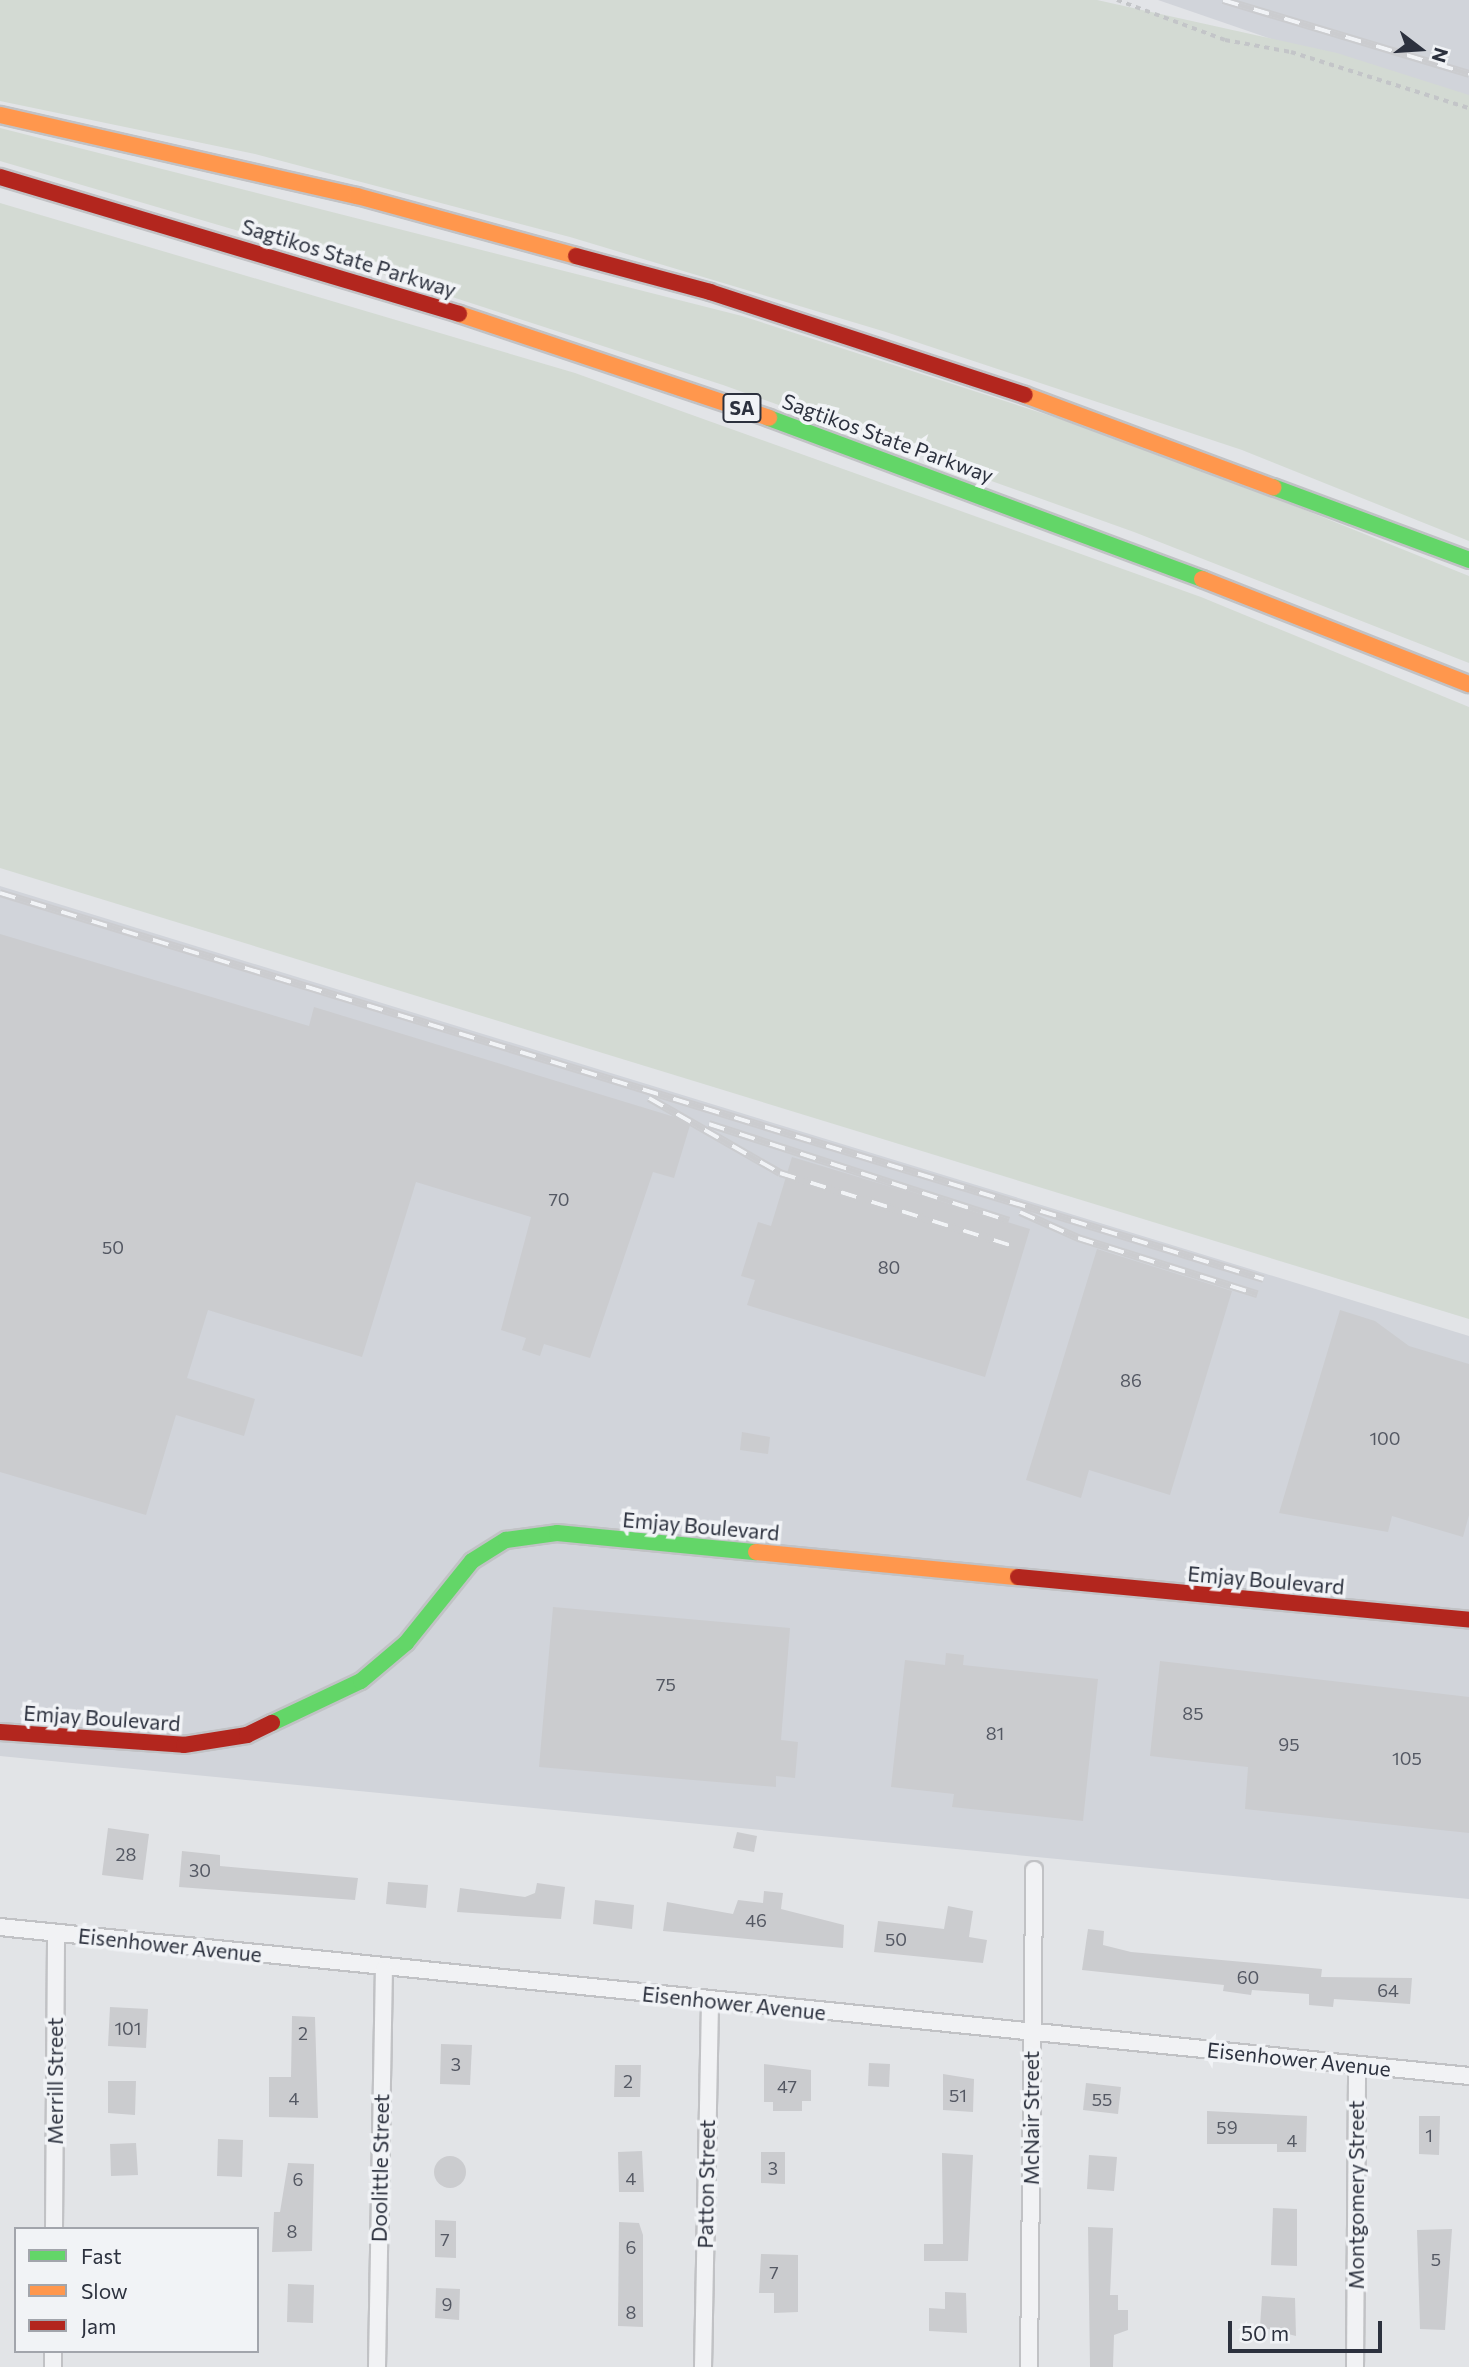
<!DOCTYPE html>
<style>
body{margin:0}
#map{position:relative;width:1469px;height:2367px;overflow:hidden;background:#e2e4e7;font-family:Commissioner,sans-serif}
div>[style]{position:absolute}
.built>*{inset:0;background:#d1d4da}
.green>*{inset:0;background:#d3dad3}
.building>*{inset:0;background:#cbcccf}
.round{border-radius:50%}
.path>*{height:3.5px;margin-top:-1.75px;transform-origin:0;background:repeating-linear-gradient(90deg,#c3c5c8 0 5px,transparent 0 10px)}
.roads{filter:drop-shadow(2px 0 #c1c2c5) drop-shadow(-2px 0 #c1c2c5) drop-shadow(0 2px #c1c2c5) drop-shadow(0 -2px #c1c2c5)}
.street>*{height:16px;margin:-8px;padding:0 8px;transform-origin:8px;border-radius:8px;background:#f1f2f4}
.fast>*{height:16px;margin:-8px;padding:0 8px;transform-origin:8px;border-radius:8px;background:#63d668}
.slow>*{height:16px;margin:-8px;padding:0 8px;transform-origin:8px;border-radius:8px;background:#ff974d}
.jam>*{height:16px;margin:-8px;padding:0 8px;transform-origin:8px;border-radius:8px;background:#b3261e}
.rail>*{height:8px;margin-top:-4px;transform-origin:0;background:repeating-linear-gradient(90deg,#f1f3f6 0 16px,#cbcccf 0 32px);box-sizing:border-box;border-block:2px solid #cbcccf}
span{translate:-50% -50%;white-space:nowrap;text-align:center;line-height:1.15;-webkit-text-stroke:7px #f1f3f6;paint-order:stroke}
.number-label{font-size:18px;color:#545863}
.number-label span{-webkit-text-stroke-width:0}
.shield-label span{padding:2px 5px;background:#f1f3f6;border:2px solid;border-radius:5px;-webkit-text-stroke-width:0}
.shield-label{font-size:19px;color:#2c313e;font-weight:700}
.street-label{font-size:21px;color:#2c313e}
.legend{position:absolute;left:14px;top:2227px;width:245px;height:126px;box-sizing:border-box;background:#f1f3f6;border:2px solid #a2a5ac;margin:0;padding:9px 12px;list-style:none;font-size:21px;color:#2c313e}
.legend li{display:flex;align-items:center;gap:14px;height:35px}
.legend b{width:35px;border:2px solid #a2a5ac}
.north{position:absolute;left:1385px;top:14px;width:70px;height:70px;-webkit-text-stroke:5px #f1f3f6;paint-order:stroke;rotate:107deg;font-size:19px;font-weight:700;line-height:28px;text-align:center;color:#2c313e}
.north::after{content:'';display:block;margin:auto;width:24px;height:32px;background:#2c313e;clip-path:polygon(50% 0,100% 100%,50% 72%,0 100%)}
.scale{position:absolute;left:1228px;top:2321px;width:154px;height:32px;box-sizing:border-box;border:4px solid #2c313e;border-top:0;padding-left:9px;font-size:21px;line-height:24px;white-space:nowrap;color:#2c313e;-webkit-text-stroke:5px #f1f3f6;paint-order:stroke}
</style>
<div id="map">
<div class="built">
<div style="clip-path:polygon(1158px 0,1469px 0,1469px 107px)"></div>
<div style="clip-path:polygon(0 886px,1469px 1336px,1469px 1899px,0 1756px)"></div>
</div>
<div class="green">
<div style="clip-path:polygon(0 0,1097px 0,1337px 53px,1469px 95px,1469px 541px,1242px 450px,886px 332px,570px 237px,255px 154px,0 101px)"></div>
<div style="clip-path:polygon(0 128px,742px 316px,1153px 449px,1469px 576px,1469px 663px,1134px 532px,723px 385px,335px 259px,0 161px)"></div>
<div style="clip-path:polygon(0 203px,575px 373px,1201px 597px,1469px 707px,1469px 1319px,0 868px)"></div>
</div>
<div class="building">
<div style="clip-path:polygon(0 934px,309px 1026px,314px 1007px,691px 1122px,674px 1178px,653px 1172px,590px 1358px,544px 1344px,540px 1356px,522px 1350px,526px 1338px,501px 1330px,531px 1217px,416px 1182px,362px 1357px,208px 1310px,187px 1378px,255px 1399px,244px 1436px,176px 1415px,146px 1515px,0 1472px)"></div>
<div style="clip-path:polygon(792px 1157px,1030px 1229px,985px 1377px,747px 1305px,755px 1280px,741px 1276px,758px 1222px,771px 1226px)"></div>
<div style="clip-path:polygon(1097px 1249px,1232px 1291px,1170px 1495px,1089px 1470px,1081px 1498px,1026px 1480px)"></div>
<div style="clip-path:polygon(1340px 1310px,1375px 1321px,1409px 1346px,1469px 1364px,1469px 1515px,1463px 1537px,1392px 1516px,1388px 1532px,1279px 1513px)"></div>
<div style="clip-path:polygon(742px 1432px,770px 1437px,768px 1454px,740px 1450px)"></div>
<div style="clip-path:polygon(553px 1607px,790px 1628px,781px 1740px,798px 1742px,795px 1778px,776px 1776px,776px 1787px,539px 1767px)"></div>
<div style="clip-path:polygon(946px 1653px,964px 1655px,963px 1665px,1098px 1679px,1083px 1821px,952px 1807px,954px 1794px,891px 1787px,905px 1660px,945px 1665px)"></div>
<div style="clip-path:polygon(1160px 1661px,1469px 1697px,1469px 1833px,1245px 1809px,1248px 1767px,1150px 1756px)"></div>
<div style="clip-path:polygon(108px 1828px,149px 1834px,143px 1880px,102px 1875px)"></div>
<div style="clip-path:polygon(737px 1832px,757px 1836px,754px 1852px,733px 1848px)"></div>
<div style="clip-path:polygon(182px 1851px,220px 1855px,220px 1866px,358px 1878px,355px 1900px,179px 1887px)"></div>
<div style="clip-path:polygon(388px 1882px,428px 1885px,426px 1908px,386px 1904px)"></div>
<div style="clip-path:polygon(537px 1883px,565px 1887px,561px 1919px,457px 1912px,460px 1888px,525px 1897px,535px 1893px)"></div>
<div style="clip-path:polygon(764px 1891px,783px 1893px,781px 1909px,844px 1925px,843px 1948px,663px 1931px,667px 1902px,733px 1914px,738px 1900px,763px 1903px)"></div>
<div style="clip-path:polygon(595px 1900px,634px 1905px,632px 1929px,593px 1924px)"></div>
<div style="clip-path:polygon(948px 1906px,973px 1911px,969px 1937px,987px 1940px,983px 1963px,874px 1952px,878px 1921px,944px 1929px)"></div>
<div style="clip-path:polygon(1088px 1929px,1104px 1931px,1103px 1945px,1131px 1952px,1322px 1969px,1321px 1977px,1412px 1978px,1410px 2004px,1334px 1999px,1333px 2007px,1309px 2005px,1309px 1994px,1252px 1990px,1251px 1995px,1223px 1991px,1224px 1985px,1082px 1970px)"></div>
<div style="clip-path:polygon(110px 2007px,148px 2009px,146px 2048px,108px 2046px)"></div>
<div style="clip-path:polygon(292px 2016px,315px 2017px,318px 2118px,269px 2117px,269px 2077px,291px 2077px)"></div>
<div style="clip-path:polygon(441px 2044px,472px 2045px,470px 2085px,440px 2084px)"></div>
<div style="clip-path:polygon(869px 2063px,890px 2064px,889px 2087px,868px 2086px)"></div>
<div style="clip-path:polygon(764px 2064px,811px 2070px,811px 2101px,802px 2101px,802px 2111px,773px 2111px,773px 2102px,764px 2102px)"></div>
<div style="clip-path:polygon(615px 2065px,641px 2065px,640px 2097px,614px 2097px)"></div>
<div style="clip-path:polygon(943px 2074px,974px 2079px,973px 2112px,943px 2110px)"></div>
<div style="clip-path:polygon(108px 2081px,136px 2081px,135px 2115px,108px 2113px)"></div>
<div style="clip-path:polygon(1086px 2083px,1121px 2087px,1118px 2114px,1083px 2110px)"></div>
<div style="clip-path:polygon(1207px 2111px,1307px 2116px,1306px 2152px,1277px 2152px,1277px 2144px,1207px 2144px)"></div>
<div style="clip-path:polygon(1419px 2116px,1440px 2116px,1439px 2155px,1419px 2154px)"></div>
<div style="clip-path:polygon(218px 2139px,243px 2140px,242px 2177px,217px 2176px)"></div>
<div style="clip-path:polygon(136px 2143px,138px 2175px,111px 2176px,110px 2144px)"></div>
<div style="clip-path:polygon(642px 2151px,644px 2192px,619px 2192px,618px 2152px)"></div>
<div style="clip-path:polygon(761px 2152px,785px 2152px,785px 2184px,761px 2183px)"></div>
<div style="clip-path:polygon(942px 2153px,973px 2155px,968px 2261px,924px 2261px,924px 2244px,943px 2244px)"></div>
<div style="clip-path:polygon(1089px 2155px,1117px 2157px,1114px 2191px,1087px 2189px)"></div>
<div class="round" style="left:434px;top:2156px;width:32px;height:32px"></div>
<div style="clip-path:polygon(288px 2163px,314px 2164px,312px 2251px,272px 2252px,274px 2212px,280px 2212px)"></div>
<div style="clip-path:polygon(1273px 2208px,1297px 2209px,1297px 2266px,1271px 2265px)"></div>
<div style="clip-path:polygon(435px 2220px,456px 2221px,456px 2258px,435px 2257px)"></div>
<div style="clip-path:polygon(619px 2222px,639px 2223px,643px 2235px,643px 2327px,618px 2326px)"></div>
<div style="clip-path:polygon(1088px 2227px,1113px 2228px,1110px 2295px,1118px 2295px,1118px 2310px,1128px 2310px,1128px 2330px,1114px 2335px,1113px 2367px,1090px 2367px)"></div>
<div style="clip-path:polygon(1452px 2229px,1445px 2330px,1420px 2329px,1417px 2230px)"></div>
<div style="clip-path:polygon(761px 2254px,798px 2255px,798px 2312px,774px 2313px,774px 2293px,759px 2293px)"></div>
<div style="clip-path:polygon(288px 2284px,314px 2285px,313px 2323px,287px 2322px)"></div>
<div style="clip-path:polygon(436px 2288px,460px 2289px,459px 2320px,435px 2318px)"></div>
<div style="clip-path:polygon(945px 2292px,966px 2293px,967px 2333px,929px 2331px,929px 2308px,945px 2309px)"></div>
<div style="clip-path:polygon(1262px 2296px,1295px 2298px,1296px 2336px,1260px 2327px)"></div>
</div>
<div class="path">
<div style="left:1117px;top:0;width:115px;rotate:20.3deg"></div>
<div style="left:1225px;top:40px;width:67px;rotate:10.3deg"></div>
<div style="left:1291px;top:52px;width:187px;rotate:17.5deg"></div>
</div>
<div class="roads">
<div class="street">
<div style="left:0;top:1927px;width:1477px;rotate:5.79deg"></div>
<div style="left:54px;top:2229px;width:296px;rotate:-89.6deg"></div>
<div style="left:53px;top:2367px;width:16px;rotate:-90deg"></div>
<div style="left:377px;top:2367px;width:397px;rotate:-89deg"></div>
<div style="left:703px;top:2367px;width:367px;rotate:-88.9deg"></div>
<div style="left:1029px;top:2367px;width:497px;rotate:-89.4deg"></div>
<div style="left:1355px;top:2367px;width:302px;rotate:-89.6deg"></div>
</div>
<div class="fast">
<div style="left:769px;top:418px;width:462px;rotate:20.4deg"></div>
<div style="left:1273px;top:487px;width:209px;rotate:20.4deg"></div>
<div style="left:272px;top:1723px;width:98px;rotate:-25.3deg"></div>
<div style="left:361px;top:1681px;width:59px;rotate:-40.2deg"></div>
<div style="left:406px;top:1643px;width:105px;rotate:-51.2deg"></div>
<div style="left:472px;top:1561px;width:40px;rotate:-32deg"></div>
<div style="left:506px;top:1540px;width:51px;rotate:-7.8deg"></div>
<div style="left:557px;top:1533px;width:200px;rotate:5.5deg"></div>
</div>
<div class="slow">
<div style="left:0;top:115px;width:366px;rotate:12.8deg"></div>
<div style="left:357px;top:196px;width:227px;rotate:15.3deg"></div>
<div style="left:459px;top:314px;width:327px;rotate:18.5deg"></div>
<div style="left:1025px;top:395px;width:265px;rotate:20.4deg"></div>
<div style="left:1202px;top:579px;width:287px;rotate:21.5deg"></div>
<div style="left:756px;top:1552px;width:263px;rotate:5.5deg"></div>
</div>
<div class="jam">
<div style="left:0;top:177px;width:479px;rotate:16.6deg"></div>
<div style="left:576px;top:256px;width:139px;rotate:15deg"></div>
<div style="left:710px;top:292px;width:331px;rotate:18.1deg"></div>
<div style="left:1018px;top:1577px;width:453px;rotate:5.4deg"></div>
<div style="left:0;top:1732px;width:184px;rotate:4deg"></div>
<div style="left:184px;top:1745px;width:64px;rotate:-9deg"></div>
<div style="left:247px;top:1735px;width:28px;rotate:-26deg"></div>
</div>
</div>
<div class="rail">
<div style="left:1223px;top:0;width:257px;rotate:16.7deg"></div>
<div style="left:0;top:893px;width:1321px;rotate:16.99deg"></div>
<div style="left:649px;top:1098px;width:151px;rotate:29.8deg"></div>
<div style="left:780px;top:1173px;width:241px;rotate:17.4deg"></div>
<div style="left:709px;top:1124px;width:315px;rotate:17.9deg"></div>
<div style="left:1020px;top:1212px;width:64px;rotate:24.1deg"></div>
<div style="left:1078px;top:1238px;width:188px;rotate:17.4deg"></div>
</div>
<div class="number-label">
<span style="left:559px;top:1199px">70</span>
<span style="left:113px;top:1247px">50</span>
<span style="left:889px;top:1267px">80</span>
<span style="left:1131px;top:1380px">86</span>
<span style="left:1385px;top:1438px">100</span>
<span style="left:666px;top:1684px">75</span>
<span style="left:1193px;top:1713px">85</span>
<span style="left:995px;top:1733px">81</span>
<span style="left:1289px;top:1744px">95</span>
<span style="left:1407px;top:1758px">105</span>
<span style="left:126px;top:1854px">28</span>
<span style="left:200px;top:1870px">30</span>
<span style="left:756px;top:1920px">46</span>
<span style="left:896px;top:1939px">50</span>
<span style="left:1248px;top:1977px">60</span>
<span style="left:1388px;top:1990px">64</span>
<span style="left:128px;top:2028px">101</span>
<span style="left:303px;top:2033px">2</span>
<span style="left:456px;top:2064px">3</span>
<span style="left:628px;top:2081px">2</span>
<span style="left:787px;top:2086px">47</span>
<span style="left:958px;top:2095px">51</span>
<span style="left:294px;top:2098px">4</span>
<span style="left:1102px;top:2099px">55</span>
<span style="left:1227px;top:2127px">59</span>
<span style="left:1429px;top:2135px">1</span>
<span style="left:1292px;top:2140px">4</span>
<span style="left:773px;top:2168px">3</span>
<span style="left:631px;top:2178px">4</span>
<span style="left:298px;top:2179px">6</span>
<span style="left:292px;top:2231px">8</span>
<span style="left:445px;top:2239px">7</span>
<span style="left:631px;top:2247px">6</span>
<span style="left:1436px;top:2259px">5</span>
<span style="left:774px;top:2272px">7</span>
<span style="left:447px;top:2304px">9</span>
<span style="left:631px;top:2312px">8</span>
</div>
<div class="shield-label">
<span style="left:742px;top:408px">SA</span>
</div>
<div class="street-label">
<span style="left:349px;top:258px;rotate:17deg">Sagtikos State Parkway</span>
<span style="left:888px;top:438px;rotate:20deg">Sagtikos State Parkway</span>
<span style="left:701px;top:1526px;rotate:5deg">Emjay Boulevard</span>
<span style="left:1266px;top:1580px;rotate:5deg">Emjay Boulevard</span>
<span style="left:102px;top:1718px;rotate:4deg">Emjay Boulevard</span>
<span style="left:170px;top:1945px;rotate:6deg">Eisenhower Avenue</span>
<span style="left:734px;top:2003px;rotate:6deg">Eisenhower Avenue</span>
<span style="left:1299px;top:2059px;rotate:6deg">Eisenhower Avenue</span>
<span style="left:55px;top:2081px;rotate:-90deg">Merrill Street</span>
<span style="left:1031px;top:2118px;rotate:-90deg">McNair Street</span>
<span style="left:380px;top:2168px;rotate:-89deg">Doolittle Street</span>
<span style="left:706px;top:2184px;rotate:-89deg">Patton Street</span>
<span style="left:1356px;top:2195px;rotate:-90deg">Montgomery Street</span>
</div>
<ul class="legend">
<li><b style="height:9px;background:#63d668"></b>Fast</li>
<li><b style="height:9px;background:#ff974d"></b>Slow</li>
<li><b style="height:9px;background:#b3261e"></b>Jam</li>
</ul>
<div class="north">N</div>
<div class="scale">50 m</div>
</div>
